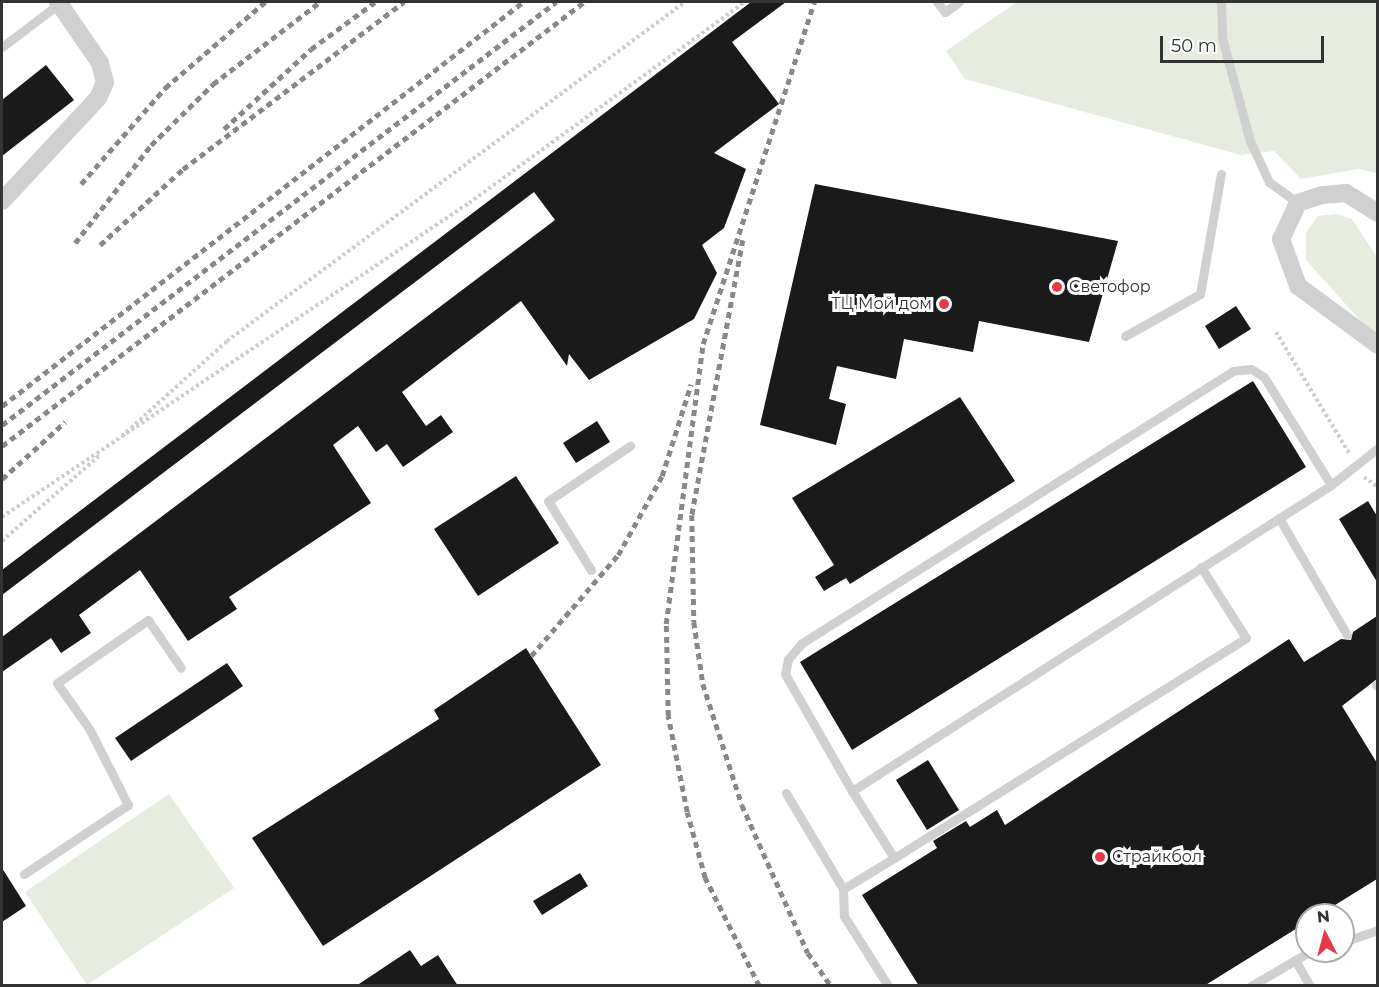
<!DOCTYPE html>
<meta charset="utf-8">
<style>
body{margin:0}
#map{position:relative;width:1379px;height:987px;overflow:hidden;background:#fff;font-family:Montserrat,sans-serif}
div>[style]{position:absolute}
.green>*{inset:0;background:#e6ecdf}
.building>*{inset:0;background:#1a1a1a}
.path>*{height:4px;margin-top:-2px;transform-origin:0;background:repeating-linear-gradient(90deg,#cdcdcd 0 3px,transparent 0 6px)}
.lane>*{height:9px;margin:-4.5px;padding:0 4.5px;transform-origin:4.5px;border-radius:4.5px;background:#d0d0d0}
.street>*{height:18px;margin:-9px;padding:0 9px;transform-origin:9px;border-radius:9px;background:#d0d0d0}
.rail>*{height:4.5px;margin-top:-2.25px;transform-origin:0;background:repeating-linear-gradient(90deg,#888 0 6px,transparent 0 10.5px)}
.dots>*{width:16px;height:16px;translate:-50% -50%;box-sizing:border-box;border:3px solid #fff;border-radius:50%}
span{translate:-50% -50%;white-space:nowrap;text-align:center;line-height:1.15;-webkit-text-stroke:6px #fff;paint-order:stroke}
.poi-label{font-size:16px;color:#333}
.left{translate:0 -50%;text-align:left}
.right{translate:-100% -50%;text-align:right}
.frame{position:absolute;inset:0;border:3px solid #333;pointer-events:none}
.north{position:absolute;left:1295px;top:903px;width:60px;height:60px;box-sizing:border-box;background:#fff;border:2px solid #adadad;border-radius:50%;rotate:354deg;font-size:16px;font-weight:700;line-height:24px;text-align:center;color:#333}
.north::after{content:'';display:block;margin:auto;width:21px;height:27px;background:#e63946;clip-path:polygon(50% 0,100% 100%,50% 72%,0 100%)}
.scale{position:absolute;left:1160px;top:36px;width:164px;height:27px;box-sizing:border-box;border:3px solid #333;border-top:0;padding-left:8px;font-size:18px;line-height:21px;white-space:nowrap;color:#333;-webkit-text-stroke:4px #fff;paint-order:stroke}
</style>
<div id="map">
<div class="green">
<div style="clip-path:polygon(1017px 2px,1377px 2px,1377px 173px,1358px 169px,1301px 179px,1274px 151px,1241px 155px,965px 79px,946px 51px)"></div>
<div style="clip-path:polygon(1337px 214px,1352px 219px,1377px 257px,1377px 333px,1365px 326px,1306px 260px,1306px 232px,1318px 216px)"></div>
<div style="clip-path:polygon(169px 794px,234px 888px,87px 985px,25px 892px)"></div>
</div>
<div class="building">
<div style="clip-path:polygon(751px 2px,786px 2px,732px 42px,779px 104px,714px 153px,746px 169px,724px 228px,702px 245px,717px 273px,694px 319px,589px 380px,569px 354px,567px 366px,521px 301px,402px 392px,426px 426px,441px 415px,453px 432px,403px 467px,387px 444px,376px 452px,358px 426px,333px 445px,371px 503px,229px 597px,237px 609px,188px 641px,140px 570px,79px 615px,91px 633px,61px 653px,51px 638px,2px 672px,2px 637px,555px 220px,534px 192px,2px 595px,2px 570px)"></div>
<div style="clip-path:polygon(46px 65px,74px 100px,2px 156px,2px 100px)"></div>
<div style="clip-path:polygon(815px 184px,1118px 241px,1089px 342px,979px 321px,973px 352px,904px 339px,896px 379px,837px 366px,829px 399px,846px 404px,836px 445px,760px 425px)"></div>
<div style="clip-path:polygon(1236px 306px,1251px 329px,1219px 349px,1205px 326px)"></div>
<div style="clip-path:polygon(1253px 381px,1306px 467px,852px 750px,800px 662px)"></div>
<div style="clip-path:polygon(960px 397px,1015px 481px,850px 584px,846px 578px,824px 591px,815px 577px,834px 565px,792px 498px)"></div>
<div style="clip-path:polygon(597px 421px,610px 442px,576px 463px,563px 443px)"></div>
<div style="clip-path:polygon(516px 476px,559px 543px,478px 596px,434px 529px)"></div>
<div style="clip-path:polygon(1368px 501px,1377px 516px,1377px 582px,1339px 519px)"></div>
<div style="clip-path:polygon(1377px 616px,1377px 679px,1342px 706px,1377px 763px,1377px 879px,1319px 915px,1307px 915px,1307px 922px,1204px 986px,919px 986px,862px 895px,937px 848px,933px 841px,966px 821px,970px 827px,997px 810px,1005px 825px,1289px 639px,1304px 662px,1341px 639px,1351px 640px,1353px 632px)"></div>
<div style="clip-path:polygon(526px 648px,601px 765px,323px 946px,252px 838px,439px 719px,434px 710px)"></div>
<div style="clip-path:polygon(227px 663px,243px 686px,131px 761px,115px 738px)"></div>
<div style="clip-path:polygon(928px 760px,959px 810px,927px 830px,896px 780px)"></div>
<div style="clip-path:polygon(2px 868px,26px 906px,2px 922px)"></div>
<div style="clip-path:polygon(580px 873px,588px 886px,542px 915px,533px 901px)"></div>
<div style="clip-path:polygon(410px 950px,421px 966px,438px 955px,458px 986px,356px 986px)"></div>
</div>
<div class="path">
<div style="left:1276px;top:332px;width:141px;rotate:58.9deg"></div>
<div style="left:122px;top:436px;width:142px;rotate:-42.1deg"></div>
<div style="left:227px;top:341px;width:570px;rotate:-36.51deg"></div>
<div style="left:1364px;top:477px;width:17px;rotate:36deg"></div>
<div style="left:2px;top:517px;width:563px;rotate:-33.92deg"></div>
<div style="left:469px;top:203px;width:341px;rotate:-36.1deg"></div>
<div style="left:2px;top:541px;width:130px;rotate:-41.3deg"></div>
</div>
<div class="lane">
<div style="left:937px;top:2px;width:13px;rotate:51deg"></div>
<div style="left:945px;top:12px;width:17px;rotate:-36deg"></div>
<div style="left:1221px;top:2px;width:36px;rotate:88deg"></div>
<div style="left:1222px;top:38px;width:107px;rotate:74.8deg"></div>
<div style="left:1250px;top:141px;width:45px;rotate:65.1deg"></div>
<div style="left:1269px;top:182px;width:36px;rotate:36deg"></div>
<div style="left:2px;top:47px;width:73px;rotate:-37.2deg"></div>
<div style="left:1125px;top:336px;width:86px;rotate:-29.2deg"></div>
<div style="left:1200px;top:294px;width:122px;rotate:-80.1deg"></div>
<div style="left:1331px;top:485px;width:127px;rotate:-121.8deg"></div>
<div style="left:1264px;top:377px;width:15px;rotate:-148deg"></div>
<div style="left:1251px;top:369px;width:18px;rotate:174deg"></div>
<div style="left:1233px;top:371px;width:510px;rotate:147.74deg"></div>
<div style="left:802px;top:643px;width:21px;rotate:131deg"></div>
<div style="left:788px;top:659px;width:15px;rotate:101deg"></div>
<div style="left:785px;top:674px;width:135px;rotate:60.2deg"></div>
<div style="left:852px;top:791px;width:568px;rotate:-32.57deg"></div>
<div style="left:1331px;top:485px;width:60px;rotate:-38.2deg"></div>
<div style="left:1279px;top:518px;width:135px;rotate:59.8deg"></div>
<div style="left:591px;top:570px;width:81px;rotate:-121.9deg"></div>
<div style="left:548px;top:501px;width:99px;rotate:-33.9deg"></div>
<div style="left:1376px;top:685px;width:2px;rotate:27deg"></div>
<div style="left:852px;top:791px;width:79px;rotate:57.9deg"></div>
<div style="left:894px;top:858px;width:60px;rotate:148.7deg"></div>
<div style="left:843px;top:889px;width:27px;rotate:88deg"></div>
<div style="left:844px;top:916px;width:83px;rotate:57.8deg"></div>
<div style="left:786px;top:793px;width:112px;rotate:59.3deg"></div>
<div style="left:894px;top:858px;width:415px;rotate:-32deg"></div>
<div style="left:1246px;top:638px;width:84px;rotate:-122.4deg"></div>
<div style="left:24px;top:874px;width:125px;rotate:-33.6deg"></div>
<div style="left:128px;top:805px;width:84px;rotate:-116.9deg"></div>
<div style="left:90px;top:730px;width:57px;rotate:-125.1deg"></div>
<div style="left:57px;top:683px;width:111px;rotate:-34.7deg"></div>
<div style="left:148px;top:620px;width:58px;rotate:55.5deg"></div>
<div style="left:1343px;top:942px;width:37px;rotate:-19deg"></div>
<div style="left:1295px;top:960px;width:30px;rotate:60deg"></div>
<div style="left:1251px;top:986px;width:69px;rotate:-30.3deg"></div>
</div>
<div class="street">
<div style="left:2px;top:201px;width:141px;rotate:-47deg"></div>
<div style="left:98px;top:98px;width:17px;rotate:-66deg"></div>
<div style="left:105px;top:82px;width:20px;rotate:-105deg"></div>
<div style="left:100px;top:63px;width:74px;rotate:-124.5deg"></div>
<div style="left:1378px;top:213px;width:38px;rotate:-148deg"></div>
<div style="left:1346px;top:193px;width:24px;rotate:175deg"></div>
<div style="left:1322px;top:195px;width:25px;rotate:162deg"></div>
<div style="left:1298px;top:203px;width:40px;rotate:115deg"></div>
<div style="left:1281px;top:239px;width:50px;rotate:70.1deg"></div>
<div style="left:1298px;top:286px;width:99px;rotate:36.4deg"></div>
</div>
<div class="rail">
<div style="left:224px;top:129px;width:118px;rotate:-42.6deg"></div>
<div style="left:311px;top:49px;width:79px;rotate:-36.3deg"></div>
<div style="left:81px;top:184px;width:128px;rotate:-48.8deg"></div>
<div style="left:165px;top:88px;width:132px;rotate:-40.7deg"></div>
<div style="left:743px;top:240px;width:280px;rotate:100.5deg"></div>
<div style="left:692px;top:515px;width:107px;rotate:88.9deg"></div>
<div style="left:694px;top:622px;width:63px;rotate:81.7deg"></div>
<div style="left:703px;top:684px;width:127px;rotate:72.1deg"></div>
<div style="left:742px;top:805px;width:162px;rotate:66deg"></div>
<div style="left:808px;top:953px;width:40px;rotate:55.1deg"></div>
<div style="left:75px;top:243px;width:124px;rotate:-52.2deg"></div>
<div style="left:151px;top:145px;width:87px;rotate:-44.5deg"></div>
<div style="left:213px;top:84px;width:135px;rotate:-37.5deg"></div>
<div style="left:100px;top:245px;width:113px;rotate:-42.5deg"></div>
<div style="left:183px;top:169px;width:277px;rotate:-37.1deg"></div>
<div style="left:2px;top:406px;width:659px;rotate:-37.79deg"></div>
<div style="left:2px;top:425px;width:697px;rotate:-37.36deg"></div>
<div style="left:2px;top:446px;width:732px;rotate:-37.34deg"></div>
<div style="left:2px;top:479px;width:85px;rotate:-42.1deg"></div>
<div style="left:531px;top:656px;width:133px;rotate:-49.3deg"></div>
<div style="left:618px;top:555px;width:90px;rotate:-60.9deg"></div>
<div style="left:662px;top:476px;width:96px;rotate:-72.5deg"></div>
<div style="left:759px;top:986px;width:121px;rotate:-116.6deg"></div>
<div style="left:705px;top:878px;width:68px;rotate:-105.3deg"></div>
<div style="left:687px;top:812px;width:98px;rotate:-101.2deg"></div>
<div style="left:668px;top:716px;width:92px;rotate:-91.2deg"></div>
<div style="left:666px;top:624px;width:282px;rotate:-82.5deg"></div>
<div style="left:703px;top:344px;width:360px;rotate:-72deg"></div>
</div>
<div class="dots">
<div style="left:1057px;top:287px;background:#e63946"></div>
<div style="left:944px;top:304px;background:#e63946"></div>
<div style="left:1100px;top:857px;background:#e63946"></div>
</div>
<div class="poi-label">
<span class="left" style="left:1069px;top:287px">Светофор</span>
<span class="right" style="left:932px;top:304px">ТЦ Мой дом</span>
<span class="left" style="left:1112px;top:857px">Страйкбол</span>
</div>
<div class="frame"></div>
<div class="north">N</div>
<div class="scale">50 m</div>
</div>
